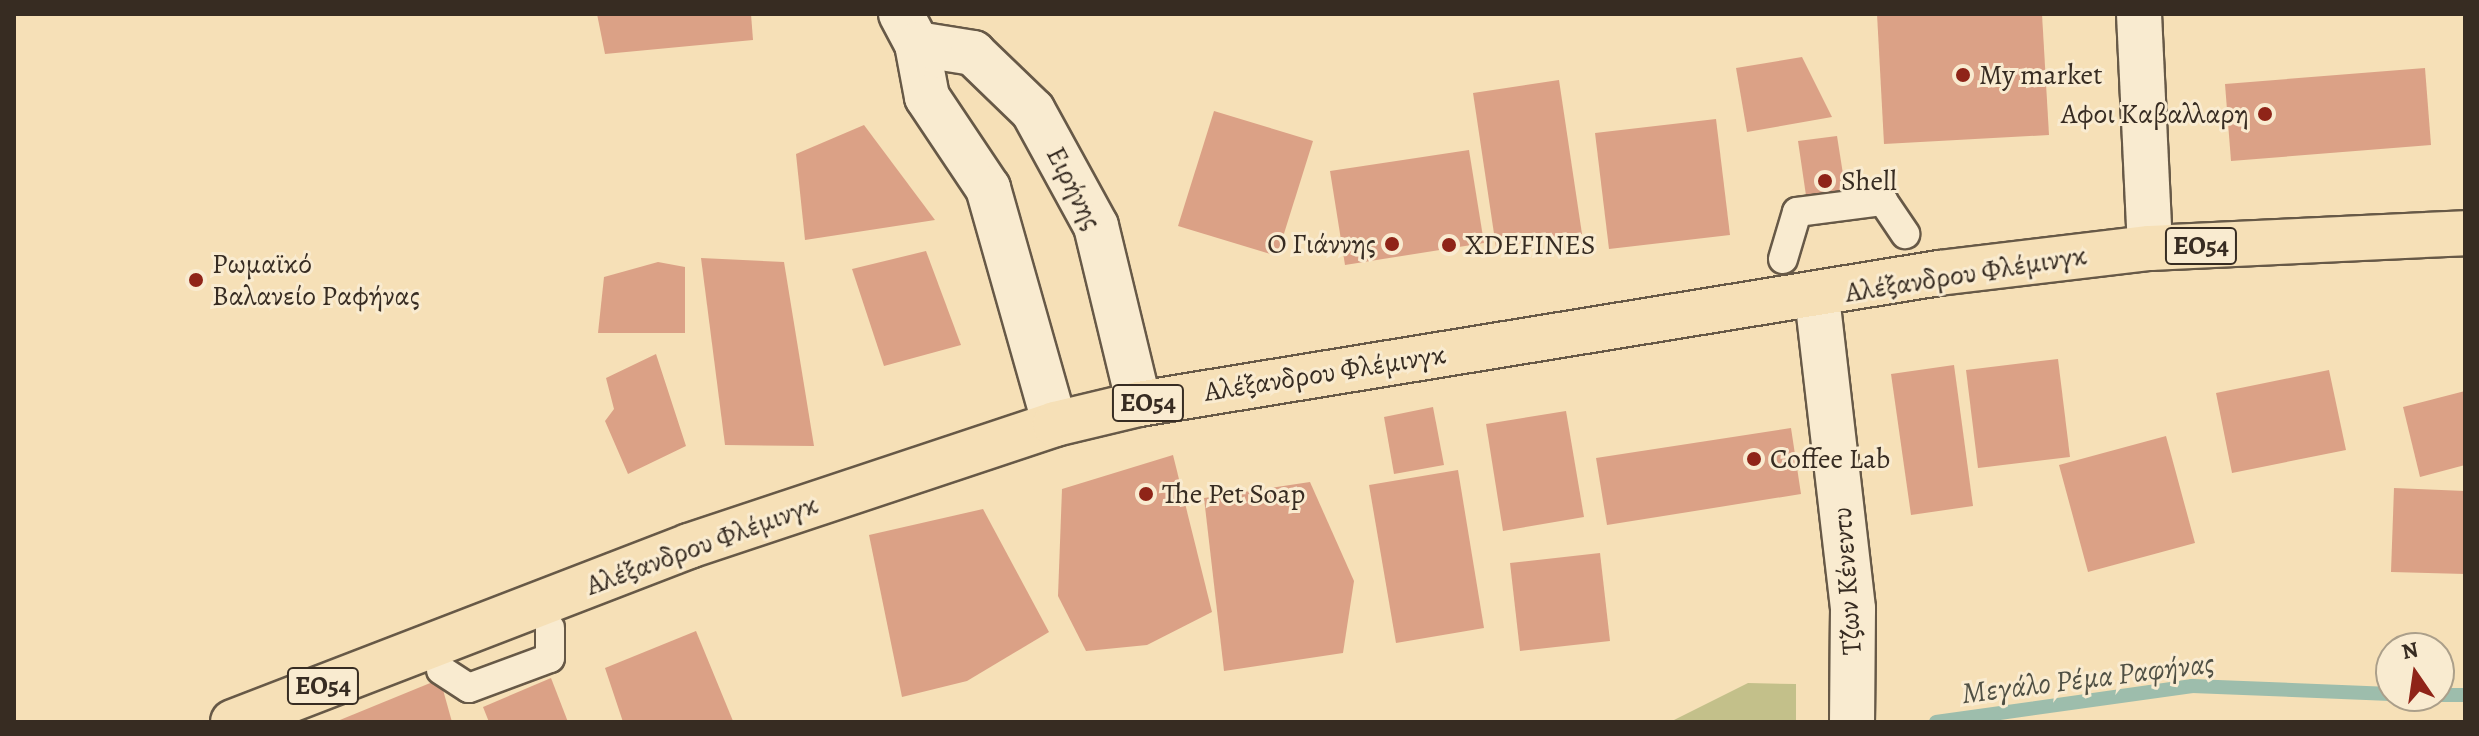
<!DOCTYPE html>
<meta charset="utf-8">
<style>
body{margin:0}
#map{position:relative;width:2479px;height:736px;overflow:hidden;background:#f6e0b7;font-family:Alegreya,serif}
div>[style]{position:absolute}
.green>*{inset:0;background:#c3c08a}
.stream>*{height:14px;margin:-7px;padding:0 7px;transform-origin:7px;border-radius:7px;background:#9dbdac}
.building>*{inset:0;background:#dba186}
.roads{filter:drop-shadow(2px 0 #675947) drop-shadow(-2px 0 #675947) drop-shadow(0 2px #675947) drop-shadow(0 -2px #675947)}
.service>*{height:28px;margin:-14px;padding:0 14px;transform-origin:14px;border-radius:14px;background:#f9ebd0}
.minor>*{height:44px;margin:-22px;padding:0 22px;transform-origin:22px;border-radius:22px;background:#f9ebd0}
.tertiary>*{height:44px;margin:-22px;padding:0 22px;transform-origin:22px;border-radius:22px;background:#f9ebd0}
.primary>*{height:44px;margin:-22px;padding:0 22px;transform-origin:22px;border-radius:22px;background:#f6e0b7}
.dots>*{width:22px;height:22px;translate:-50% -50%;box-sizing:border-box;border:4px solid #f9ebd0;border-radius:50%}
span{translate:-50% -50%;white-space:nowrap;text-align:center;line-height:1.15;-webkit-text-stroke:6px #f9ebd0;paint-order:stroke}
.shield-label span{padding:2px 6px;background:#f9ebd0;border:2px solid;border-radius:6px;-webkit-text-stroke-width:0}
.shield-label{font-size:26px;color:#372c22;font-weight:700}
.poi-label{font-size:28px;color:#372c22}
.left{translate:0 -50%;text-align:left}
.right{translate:-100% -50%;text-align:right}
.street-label{font-size:28px;color:#372c22}
.water-label{font-size:30px;color:#505044;font-style:italic}
.frame{position:absolute;inset:0;border:16px solid #372c22;pointer-events:none}
.north{position:absolute;left:2375px;top:632px;width:80px;height:80px;box-sizing:border-box;background:#f9ebd0;border:2px solid #ab9f8a;border-radius:50%;rotate:347deg;font-size:22px;font-weight:700;line-height:32px;text-align:center;color:#372c22}
.north::after{content:'';display:block;margin:auto;width:28px;height:36px;background:#8f2418;clip-path:polygon(50% 0,100% 100%,50% 72%,0 100%)}
</style>
<div id="map">
<div class="green">
<div style="clip-path:polygon(1748px 683px,1796px 684px,1796px 722px,1670px 722px)"></div>
</div>
<div class="stream">
<div style="left:2439px;top:695px;width:26px"></div>
<div style="left:1936px;top:722px;width:259px;rotate:-8deg"></div>
<div style="left:2192px;top:686px;width:199px;rotate:2.3deg"></div>
</div>
<div class="building">
<div style="clip-path:polygon(597px 14px,751px 14px,753px 40px,605px 54px)"></div>
<div style="clip-path:polygon(1877px 14px,2042px 14px,2049px 135px,1884px 144px)"></div>
<div style="clip-path:polygon(1802px 57px,1832px 117px,1747px 132px,1736px 68px)"></div>
<div style="clip-path:polygon(2425px 68px,2431px 145px,2231px 161px,2225px 84px)"></div>
<div style="clip-path:polygon(1559px 80px,1582px 234px,1496px 247px,1473px 93px)"></div>
<div style="clip-path:polygon(1214px 111px,1313px 141px,1277px 256px,1178px 226px)"></div>
<div style="clip-path:polygon(1716px 119px,1730px 235px,1609px 249px,1595px 133px)"></div>
<div style="clip-path:polygon(864px 125px,935px 220px,805px 240px,796px 154px)"></div>
<div style="clip-path:polygon(1837px 136px,1849px 212px,1809px 216px,1798px 141px)"></div>
<div style="clip-path:polygon(1469px 150px,1484px 243px,1345px 265px,1330px 171px)"></div>
<div style="clip-path:polygon(926px 251px,961px 345px,884px 366px,852px 269px)"></div>
<div style="clip-path:polygon(701px 258px,784px 262px,814px 446px,725px 445px)"></div>
<div style="clip-path:polygon(658px 262px,685px 267px,685px 333px,598px 333px,604px 277px)"></div>
<div style="clip-path:polygon(656px 354px,686px 446px,628px 474px,605px 421px,614px 409px,606px 378px)"></div>
<div style="clip-path:polygon(2058px 359px,2070px 457px,1978px 468px,1966px 370px)"></div>
<div style="clip-path:polygon(1954px 365px,1973px 506px,1911px 515px,1891px 374px)"></div>
<div style="clip-path:polygon(2329px 370px,2346px 450px,2232px 473px,2216px 393px)"></div>
<div style="clip-path:polygon(2465px 391px,2465px 465px,2420px 477px,2403px 407px)"></div>
<div style="clip-path:polygon(1433px 407px,1444px 465px,1394px 474px,1384px 417px)"></div>
<div style="clip-path:polygon(1566px 411px,1584px 517px,1503px 531px,1486px 424px)"></div>
<div style="clip-path:polygon(1791px 428px,1801px 494px,1607px 525px,1596px 458px)"></div>
<div style="clip-path:polygon(2166px 436px,2195px 543px,2088px 572px,2059px 465px)"></div>
<div style="clip-path:polygon(1173px 455px,1212px 612px,1147px 645px,1086px 651px,1058px 596px,1062px 489px)"></div>
<div style="clip-path:polygon(1458px 470px,1484px 628px,1396px 643px,1369px 485px)"></div>
<div style="clip-path:polygon(1310px 482px,1354px 581px,1343px 653px,1224px 671px,1204px 498px)"></div>
<div style="clip-path:polygon(2394px 488px,2465px 491px,2465px 574px,2391px 572px)"></div>
<div style="clip-path:polygon(983px 509px,1049px 632px,967px 681px,902px 697px,869px 535px)"></div>
<div style="clip-path:polygon(1600px 553px,1610px 641px,1520px 651px,1510px 563px)"></div>
<div style="clip-path:polygon(696px 631px,733px 721px,623px 722px,605px 668px)"></div>
<div style="clip-path:polygon(551px 678px,568px 722px,489px 722px,483px 707px)"></div>
<div style="clip-path:polygon(440px 679px,452px 722px,335px 722px)"></div>
</div>
<div class="roads">
<div class="service">
<div style="left:1783px;top:259px;width:49px;rotate:-73.4deg"></div>
<div style="left:1797px;top:212px;width:87px;rotate:-7.3deg"></div>
<div style="left:1883px;top:201px;width:40px;rotate:56deg"></div>
<div style="left:441px;top:670px;width:33px;rotate:33deg"></div>
<div style="left:469px;top:688px;width:86px;rotate:-20.3deg"></div>
<div style="left:550px;top:658px;width:30px;rotate:-90deg"></div>
</div>
<div class="minor">
<div style="left:901px;top:14px;width:34px;rotate:62deg"></div>
<div style="left:917px;top:44px;width:54px;rotate:79.3deg"></div>
<div style="left:927px;top:97px;width:110px;rotate:56.2deg"></div>
<div style="left:988px;top:188px;width:245px;rotate:74.2deg"></div>
<div style="left:2139px;top:14px;width:234px;rotate:87.3deg"></div>
<div style="left:917px;top:44px;width:57px;rotate:9.1deg"></div>
<div style="left:973px;top:53px;width:83px;rotate:44deg"></div>
<div style="left:1033px;top:111px;width:131px;rotate:61.3deg"></div>
<div style="left:1096px;top:226px;width:183px;rotate:76.4deg"></div>
</div>
<div class="tertiary">
<div style="left:1817px;top:297px;width:314px;rotate:83.4deg"></div>
<div style="left:1853px;top:609px;width:113px;rotate:90.5deg"></div>
</div>
<div class="primary">
<div style="left:233px;top:722px;width:489px;rotate:-21.1deg"></div>
<div style="left:689px;top:546px;width:386px;rotate:-18.4deg"></div>
<div style="left:1055px;top:424px;width:86px;rotate:-13.4deg"></div>
<div style="left:1139px;top:404px;width:811px;rotate:-9.3deg"></div>
<div style="left:1939px;top:273px;width:212px;rotate:-6.8deg"></div>
<div style="left:2150px;top:248px;width:315px;rotate:-2.7deg"></div>
</div>
</div>
<div class="dots">
<div style="left:1963px;top:75px;background:#8f2418"></div>
<div style="left:2265px;top:114px;background:#8f2418"></div>
<div style="left:1825px;top:181px;background:#8f2418"></div>
<div style="left:1392px;top:244px;background:#8f2418"></div>
<div style="left:1449px;top:245px;background:#8f2418"></div>
<div style="left:196px;top:280px;background:#8f2418"></div>
<div style="left:1754px;top:459px;background:#8f2418"></div>
<div style="left:1146px;top:494px;background:#8f2418"></div>
</div>
<div class="shield-label">
<span style="left:2201px;top:246px">ΕΟ54</span>
<span style="left:1148px;top:403px">ΕΟ54</span>
<span style="left:323px;top:686px">ΕΟ54</span>
</div>
<div class="poi-label">
<span class="left" style="left:1979px;top:75px">My market</span>
<span class="right" style="left:2249px;top:114px">Αφοι Καβαλλαρη</span>
<span class="left" style="left:1841px;top:181px">Shell</span>
<span class="right" style="left:1376px;top:244px">Ο Γιάννης</span>
<span class="left" style="left:1465px;top:245px">XDEFINES</span>
<span class="left" style="left:212px;top:280px">Ρωμαϊκό<br>Βαλανείο Ραφήνας</span>
<span class="left" style="left:1770px;top:459px">Coffee Lab</span>
<span class="left" style="left:1162px;top:494px">The Pet Soap</span>
</div>
<div class="street-label">
<span style="left:1074px;top:188px;rotate:63deg">Ειρήνης</span>
<span style="left:1966px;top:274px;rotate:-9deg">Αλέξανδρου Φλέμινγκ</span>
<span style="left:1325px;top:373px;rotate:-9deg">Αλέξανδρου Φλέμινγκ</span>
<span style="left:702px;top:545px;rotate:-20deg">Αλέξανδρου Φλέμινγκ</span>
<span style="left:1847px;top:581px;rotate:-94deg">Τζων Κένεντυ</span>
</div>
<div class="water-label">
<span style="left:2088px;top:678px;rotate:-7deg">Μεγάλο Ρέμα Ραφήνας</span>
</div>
<div class="frame"></div>
<div class="north">N</div>
</div>
